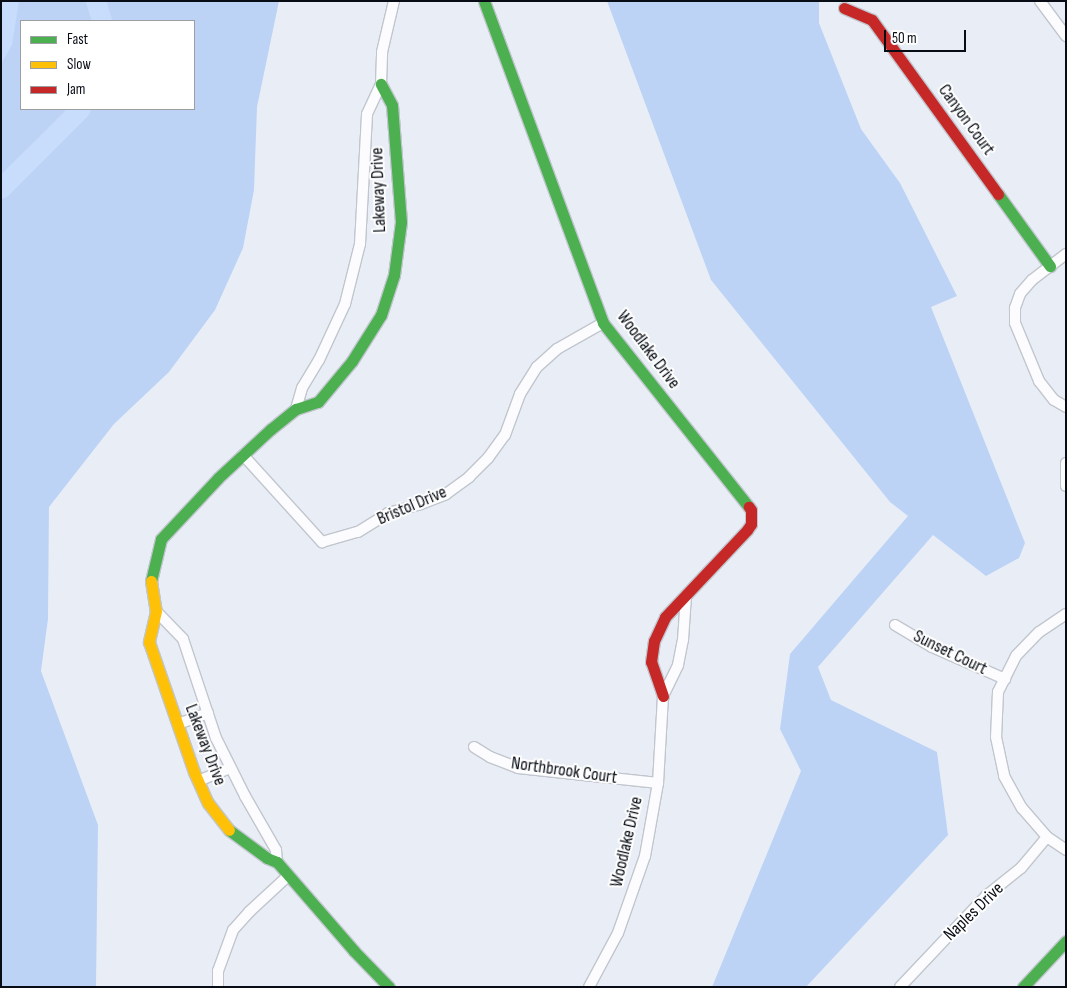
<!DOCTYPE html>
<style>
body{margin:0}
#map{position:relative;width:1067px;height:988px;overflow:hidden;background:#e9eef6;font-family:"Sofia Sans Condensed",sans-serif}
div>[style]{position:absolute}
.green>*{inset:0;background:#bcd3f6}
.water>*{inset:0;background:#c8dcfb}
.river>*{height:20px;margin:-10px;padding:0 10px;transform-origin:10px;border-radius:10px;background:#c8dcfb}
.roads{filter:drop-shadow(1px 0 #c1c6ce) drop-shadow(-1px 0 #c1c6ce) drop-shadow(0 1px #c1c6ce) drop-shadow(0 -1px #c1c6ce)}
.street>*{height:10px;margin:-5px;padding:0 5px;transform-origin:5px;border-radius:5px;background:#fcfcfe}
.fast>*{height:11px;margin:-5.5px;padding:0 5.5px;transform-origin:5.5px;border-radius:5.5px;background:#4caf50}
.slow>*{height:11px;margin:-5.5px;padding:0 5.5px;transform-origin:5.5px;border-radius:5.5px;background:#ffc107}
.jam>*{height:11px;margin:-5.5px;padding:0 5.5px;transform-origin:5.5px;border-radius:5.5px;background:#c62828}
span{translate:-50% -50%;white-space:nowrap;text-align:center;line-height:1.15;-webkit-text-stroke:4px #fff;paint-order:stroke}
.street-label{font-size:18px;color:#080d15}
.frame{position:absolute;inset:0;border:2px solid #080d15;pointer-events:none}
.legend{position:absolute;left:20px;top:20px;width:175px;height:90px;box-sizing:border-box;background:#fff;border:1px solid #9c9ea1;margin:0;padding:6px 9px;list-style:none;font-size:15px;color:#080d15}
.legend li{display:flex;align-items:center;gap:10px;height:25px}
.legend b{width:25px;border:1px solid #9c9ea1}
.scale{position:absolute;left:884px;top:30px;width:82px;height:22px;box-sizing:border-box;border:2px solid #080d15;border-top:0;padding-left:6px;font-size:15px;line-height:18px;white-space:nowrap;color:#080d15;-webkit-text-stroke:4px #fff;paint-order:stroke}
</style>
<div id="map">
<div class="green">
<div style="clip-path:polygon(evenodd,1px 1px,279px 1px,257px 107px,254px 190px,243px 248px,215px 310px,169px 372px,114px 424px,49px 507px,48px 619px,41px 671px,98px 825px,96px 987px,1px 987px,1px 1px,21px 21px,194px 21px,194px 109px,21px 109px,21px 21px)"></div>
<div style="clip-path:polygon(607px 1px,819px 1px,819px 23px,861px 129px,900px 183px,957px 296px,931px 307px,1025px 543px,1019px 558px,986px 576px,933px 535px,818px 667px,831px 700px,937px 752px,948px 835px,806px 987px,712px 987px,801px 771px,780px 729px,790px 654px,908px 516px,890px 502px,711px 280px)"></div>
</div>
<div class="water">
<div style="clip-path:polygon(1px 1px,19px 1px,12px 45px,1px 64px)"></div>
</div>
<div class="river">
<div style="left:96px;top:1px;width:21px;rotate:73deg"></div>
<div style="left:1px;top:189px;width:113px;rotate:-45deg"></div>
</div>
<div class="roads">
<div class="street">
<div style="left:1040px;top:1px;width:44px;rotate:53.4deg"></div>
<div style="left:1066px;top:254px;width:43px;rotate:142.6deg"></div>
<div style="left:1032px;top:280px;width:18px;rotate:131deg"></div>
<div style="left:1020px;top:294px;width:15px;rotate:110deg"></div>
<div style="left:1015px;top:308px;width:15px;rotate:90deg"></div>
<div style="left:1015px;top:323px;width:63px;rotate:67.5deg"></div>
<div style="left:1039px;top:381px;width:24px;rotate:52deg"></div>
<div style="left:1054px;top:400px;width:14px;rotate:30deg"></div>
<div style="left:296px;top:409px;width:22px;rotate:-74deg"></div>
<div style="left:302px;top:388px;width:33px;rotate:-59deg"></div>
<div style="left:319px;top:360px;width:62px;rotate:-65.1deg"></div>
<div style="left:345px;top:304px;width:62px;rotate:-76deg"></div>
<div style="left:360px;top:244px;width:130px;rotate:-86.9deg"></div>
<div style="left:367px;top:114px;width:33px;rotate:-65deg"></div>
<div style="left:381px;top:84px;width:32px;rotate:-88deg"></div>
<div style="left:382px;top:52px;width:52px;rotate:-76.8deg"></div>
<div style="left:243px;top:455px;width:118px;rotate:47.8deg"></div>
<div style="left:322px;top:542px;width:37px;rotate:-16deg"></div>
<div style="left:358px;top:532px;width:36px;rotate:-32deg"></div>
<div style="left:388px;top:513px;width:31px;rotate:-15deg"></div>
<div style="left:418px;top:505px;width:30px;rotate:-21deg"></div>
<div style="left:446px;top:494px;width:29px;rotate:-36deg"></div>
<div style="left:469px;top:477px;width:27px;rotate:-45deg"></div>
<div style="left:488px;top:458px;width:29px;rotate:-54deg"></div>
<div style="left:505px;top:435px;width:44px;rotate:-69.9deg"></div>
<div style="left:520px;top:394px;width:32px;rotate:-58deg"></div>
<div style="left:537px;top:367px;width:27px;rotate:-42deg"></div>
<div style="left:557px;top:349px;width:53px;rotate:-29.5deg"></div>
<div style="left:1066px;top:463px;width:23px;rotate:90deg"></div>
<div style="left:156px;top:611px;width:39px;rotate:46deg"></div>
<div style="left:183px;top:639px;width:104px;rotate:71.6deg"></div>
<div style="left:216px;top:738px;width:65px;rotate:63.4deg"></div>
<div style="left:245px;top:796px;width:62px;rotate:60.1deg"></div>
<div style="left:276px;top:850px;width:12px;rotate:85deg"></div>
<div style="left:1066px;top:614px;width:32px;rotate:146deg"></div>
<div style="left:1039px;top:632px;width:33px;rotate:134deg"></div>
<div style="left:1016px;top:656px;width:40px;rotate:116.6deg"></div>
<div style="left:998px;top:692px;width:45px;rotate:92.5deg"></div>
<div style="left:996px;top:737px;width:40px;rotate:78deg"></div>
<div style="left:1004px;top:776px;width:37px;rotate:61deg"></div>
<div style="left:1022px;top:808px;width:38px;rotate:49deg"></div>
<div style="left:1047px;top:837px;width:23px;rotate:34deg"></div>
<div style="left:895px;top:625px;width:43px;rotate:30.7deg"></div>
<div style="left:932px;top:647px;width:80px;rotate:23.7deg"></div>
<div style="left:178px;top:724px;width:32px;rotate:-20deg"></div>
<div style="left:474px;top:747px;width:19px;rotate:32deg"></div>
<div style="left:490px;top:757px;width:30px;rotate:21deg"></div>
<div style="left:518px;top:768px;width:141px;rotate:6.1deg"></div>
<div style="left:198px;top:781px;width:35px;rotate:-22deg"></div>
<div style="left:218px;top:987px;width:16px;rotate:-90deg"></div>
<div style="left:218px;top:971px;width:44px;rotate:-69.9deg"></div>
<div style="left:233px;top:930px;width:24px;rotate:-48deg"></div>
<div style="left:249px;top:912px;width:54px;rotate:-42.8deg"></div>
<div style="left:589px;top:987px;width:61px;rotate:-61.8deg"></div>
<div style="left:618px;top:933px;width:82px;rotate:-70.7deg"></div>
<div style="left:645px;top:856px;width:74px;rotate:-79.9deg"></div>
<div style="left:658px;top:783px;width:87px;rotate:-86.7deg"></div>
<div style="left:663px;top:696px;width:34px;rotate:-64deg"></div>
<div style="left:678px;top:665px;width:25px;rotate:-79deg"></div>
<div style="left:683px;top:640px;width:44px;rotate:-86.1deg"></div>
<div style="left:900px;top:987px;width:125px;rotate:-46.6deg"></div>
<div style="left:986px;top:896px;width:45px;rotate:-38.7deg"></div>
<div style="left:1021px;top:868px;width:40px;rotate:-50deg"></div>
</div>
<div class="fast">
<div style="left:484px;top:1px;width:343px;rotate:69.7deg"></div>
<div style="left:603px;top:323px;width:235px;rotate:51.6deg"></div>
<div style="left:998px;top:194px;width:89px;rotate:54.2deg"></div>
<div style="left:151px;top:581px;width:43px;rotate:-76.6deg"></div>
<div style="left:161px;top:539px;width:83px;rotate:-46.9deg"></div>
<div style="left:218px;top:478px;width:72px;rotate:-42.8deg"></div>
<div style="left:271px;top:429px;width:32px;rotate:-39deg"></div>
<div style="left:296px;top:409px;width:23px;rotate:-18deg"></div>
<div style="left:318px;top:402px;width:53px;rotate:-50.3deg"></div>
<div style="left:352px;top:361px;width:54px;rotate:-57.8deg"></div>
<div style="left:381px;top:315px;width:42px;rotate:-72deg"></div>
<div style="left:394px;top:275px;width:53px;rotate:-82.5deg"></div>
<div style="left:401px;top:222px;width:117px;rotate:-94.4deg"></div>
<div style="left:392px;top:105px;width:24px;rotate:-118deg"></div>
<div style="left:229px;top:830px;width:47px;rotate:36.4deg"></div>
<div style="left:267px;top:858px;width:11px;rotate:22deg"></div>
<div style="left:277px;top:862px;width:118px;rotate:49.1deg"></div>
<div style="left:354px;top:951px;width:50px;rotate:45.8deg"></div>
<div style="left:1023px;top:987px;width:63px;rotate:-46.9deg"></div>
</div>
<div class="slow">
<div style="left:151px;top:581px;width:30px;rotate:81deg"></div>
<div style="left:156px;top:611px;width:32px;rotate:103deg"></div>
<div style="left:149px;top:642px;width:138px;rotate:70.9deg"></div>
<div style="left:194px;top:772px;width:34px;rotate:66deg"></div>
<div style="left:208px;top:803px;width:34px;rotate:52deg"></div>
</div>
<div class="jam">
<div style="left:844px;top:8px;width:30px;rotate:23deg"></div>
<div style="left:872px;top:20px;width:215px;rotate:54.1deg"></div>
<div style="left:663px;top:696px;width:36px;rotate:-109deg"></div>
<div style="left:651px;top:662px;width:21px;rotate:-82deg"></div>
<div style="left:654px;top:641px;width:26px;rotate:-65deg"></div>
<div style="left:665px;top:617px;width:120px;rotate:-46.7deg"></div>
<div style="left:747px;top:530px;width:7px;rotate:-56deg"></div>
<div style="left:751px;top:524px;width:14px;rotate:-90deg"></div>
<div style="left:751px;top:510px;width:4px;rotate:-124deg"></div>
</div>
</div>
<div class="street-label">
<span style="left:966px;top:120px;rotate:54deg">Canyon Court</span>
<span style="left:379px;top:190px;rotate:-92deg">Lakeway Drive</span>
<span style="left:648px;top:350px;rotate:53deg">Woodlake Drive</span>
<span style="left:412px;top:506px;rotate:-23deg">Bristol Drive</span>
<span style="left:950px;top:653px;rotate:26deg">Sunset Court</span>
<span style="left:205px;top:745px;rotate:69deg">Lakeway Drive</span>
<span style="left:564px;top:771px;rotate:8deg">Northbrook Court</span>
<span style="left:627px;top:842px;rotate:-77deg">Woodlake Drive</span>
<span style="left:974px;top:912px;rotate:-44deg">Naples Drive</span>
</div>
<div class="frame"></div>
<ul class="legend">
<li><b style="height:6px;background:#4caf50"></b>Fast</li>
<li><b style="height:6px;background:#ffc107"></b>Slow</li>
<li><b style="height:6px;background:#c62828"></b>Jam</li>
</ul>
<div class="scale">50 m</div>
</div>
